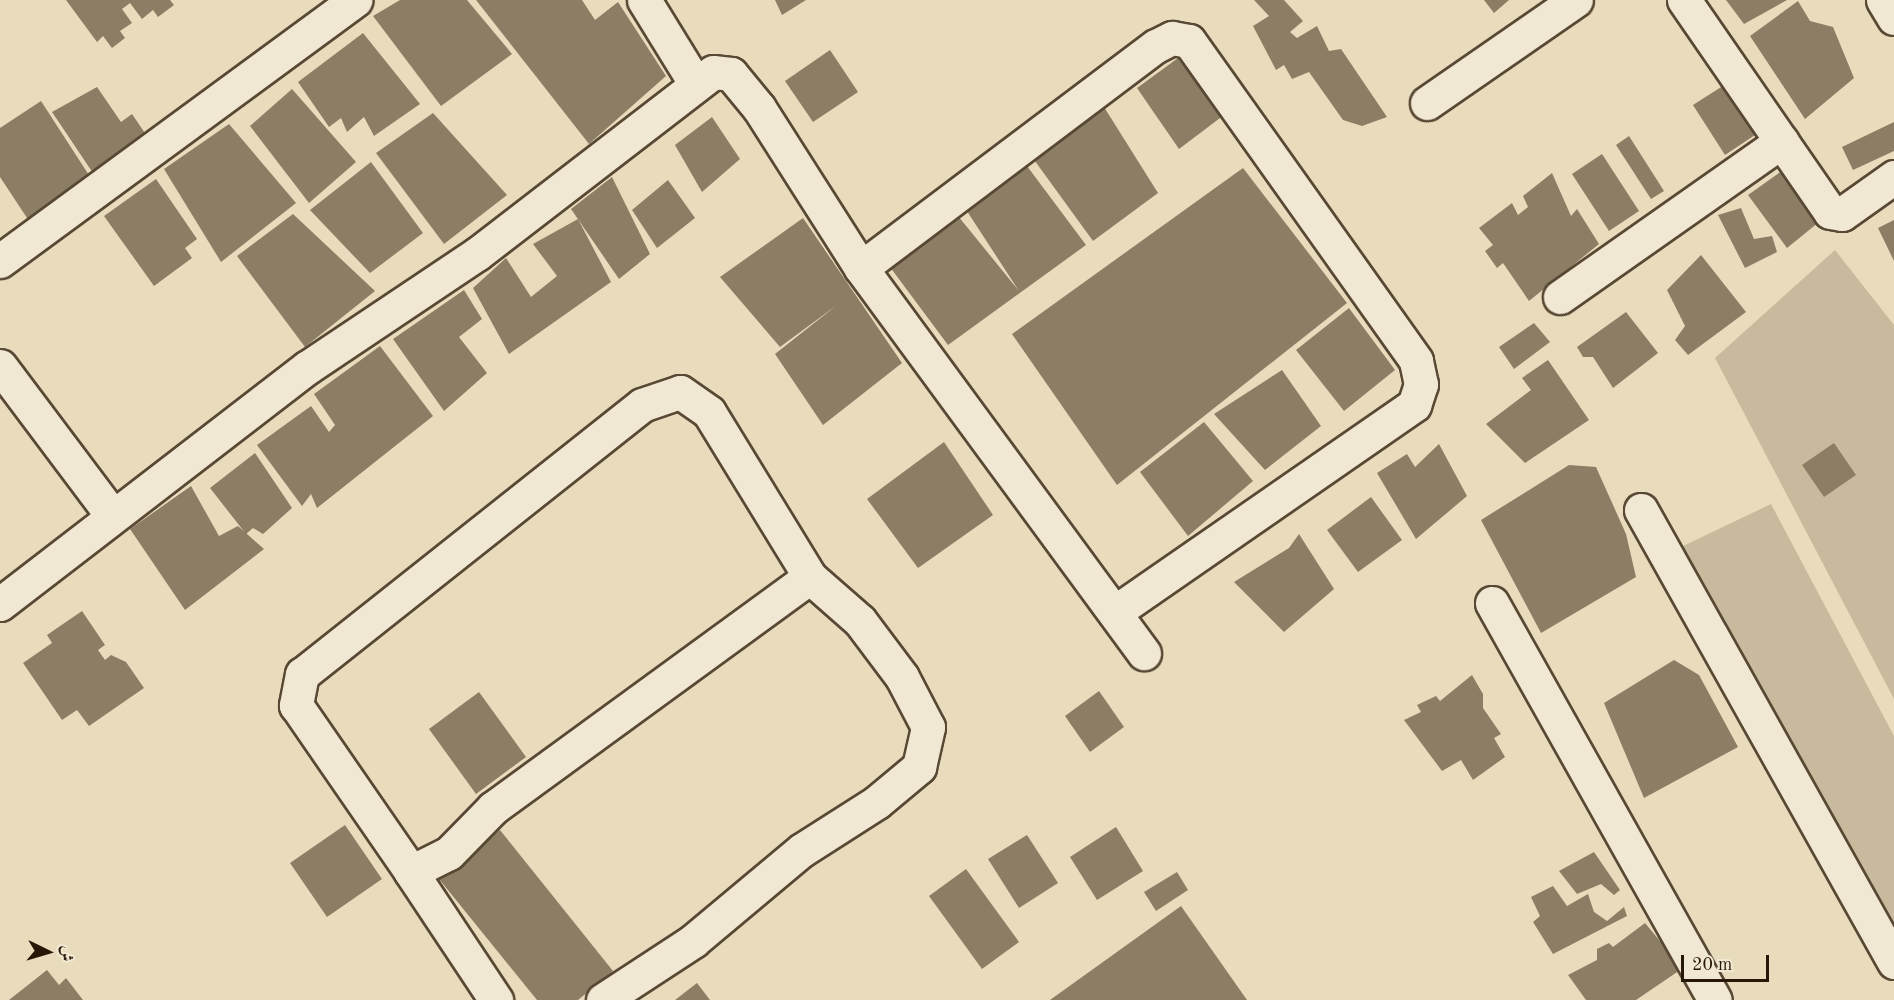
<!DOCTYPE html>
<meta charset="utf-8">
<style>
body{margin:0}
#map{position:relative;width:1894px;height:1000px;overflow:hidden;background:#e9dcbc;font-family:"Old Standard TT",Amiri,serif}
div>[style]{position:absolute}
.green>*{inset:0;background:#c8bb9d}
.building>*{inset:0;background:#8c7d65}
.roads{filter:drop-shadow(2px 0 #584834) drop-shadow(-2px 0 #584834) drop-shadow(0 2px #584834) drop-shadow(0 -2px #584834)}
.street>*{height:33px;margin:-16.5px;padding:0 16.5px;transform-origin:16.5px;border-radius:16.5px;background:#f1e8d3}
span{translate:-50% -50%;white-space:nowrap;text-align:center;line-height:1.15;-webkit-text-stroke:6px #f1e8d3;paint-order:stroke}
.north{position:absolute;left:18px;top:922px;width:60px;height:60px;-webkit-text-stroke:4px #f1e8d3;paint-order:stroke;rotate:95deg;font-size:16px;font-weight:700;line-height:24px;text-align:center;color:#281706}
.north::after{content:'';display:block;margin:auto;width:21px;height:27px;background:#281706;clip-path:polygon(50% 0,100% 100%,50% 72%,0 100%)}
.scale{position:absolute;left:1681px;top:955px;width:88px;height:27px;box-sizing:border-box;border:3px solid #281706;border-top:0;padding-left:8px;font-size:18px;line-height:21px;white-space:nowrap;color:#281706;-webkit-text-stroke:4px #f1e8d3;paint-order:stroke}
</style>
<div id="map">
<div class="green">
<div style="clip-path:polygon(1835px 250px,1894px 325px,1894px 699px,1715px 358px)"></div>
<div style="clip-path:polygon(1771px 504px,1894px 736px,1894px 947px,1679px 548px)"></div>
</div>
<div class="building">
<div style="clip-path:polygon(66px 0,170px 0,174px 5px,158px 17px,153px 10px,142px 19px,130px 3px,122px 9px,132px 23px,120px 31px,125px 38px,112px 48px,103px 36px,97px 42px)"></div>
<div style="clip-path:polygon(400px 0,467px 0,512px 54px,441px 106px,373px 16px)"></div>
<div style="clip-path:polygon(476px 0,582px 0,595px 20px,618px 2px,666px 76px,589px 144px)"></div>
<div style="clip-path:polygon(775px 0,806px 0,782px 15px)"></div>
<div style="clip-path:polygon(1254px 0,1284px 0,1303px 21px,1290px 32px,1297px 38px,1317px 26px,1329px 51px,1341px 49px,1387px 117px,1362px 126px,1343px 120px,1309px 72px,1292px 79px,1284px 65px,1276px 70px,1253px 26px,1269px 16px)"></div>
<div style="clip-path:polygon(1484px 0,1509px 0,1494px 13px)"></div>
<div style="clip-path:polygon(1726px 0,1787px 0,1744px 24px)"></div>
<div style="clip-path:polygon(1798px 1px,1810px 21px,1833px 27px,1854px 78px,1805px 119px,1750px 36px)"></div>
<div style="clip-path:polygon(363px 33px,420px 104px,374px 136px,364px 117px,347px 132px,341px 118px,329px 127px,298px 82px)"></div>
<div style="clip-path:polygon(830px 50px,858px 92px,813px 122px,785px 81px)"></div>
<div style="clip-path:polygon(1178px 58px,1224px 115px,1179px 149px,1137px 88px)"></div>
<div style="clip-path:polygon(1729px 82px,1761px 131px,1725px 155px,1693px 105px)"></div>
<div style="clip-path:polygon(97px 87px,121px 122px,132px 114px,153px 145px,99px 182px,52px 112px)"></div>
<div style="clip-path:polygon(292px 89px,356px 162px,309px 203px,250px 126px)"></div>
<div style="clip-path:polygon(41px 101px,96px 186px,33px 227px,0 177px,0 128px)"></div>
<div style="clip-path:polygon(1104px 107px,1158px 193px,1093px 241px,1032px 157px)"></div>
<div style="clip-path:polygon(433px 113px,507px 195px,444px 244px,376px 153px)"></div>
<div style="clip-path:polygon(712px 117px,740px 159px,702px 192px,675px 145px)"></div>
<div style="clip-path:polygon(1894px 122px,1894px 151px,1853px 170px,1842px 147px)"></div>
<div style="clip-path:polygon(229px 124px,296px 203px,221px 262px,164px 169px)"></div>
<div style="clip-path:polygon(1629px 136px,1664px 191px,1651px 199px,1616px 145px)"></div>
<div style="clip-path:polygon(1602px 154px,1639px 211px,1609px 231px,1572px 174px)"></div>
<div style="clip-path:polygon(371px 162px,423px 233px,370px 273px,310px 210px)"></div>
<div style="clip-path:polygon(1024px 162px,1086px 245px,948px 345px,884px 259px,954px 211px,1019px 291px,963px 205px)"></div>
<div style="clip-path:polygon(1789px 166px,1824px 218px,1787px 248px,1748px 195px)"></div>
<div style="clip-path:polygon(1243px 168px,1347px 303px,1117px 485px,1012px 334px)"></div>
<div style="clip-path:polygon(1552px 173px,1571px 216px,1577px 209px,1599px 244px,1529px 301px,1503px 263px,1497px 268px,1485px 251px,1493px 245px,1479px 228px,1512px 203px,1518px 215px,1528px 207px,1523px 196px)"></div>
<div style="clip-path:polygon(612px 177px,650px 254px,619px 279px,571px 209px)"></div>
<div style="clip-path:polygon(156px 179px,197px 239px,185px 248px,192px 258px,154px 286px,104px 216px)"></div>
<div style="clip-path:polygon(668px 180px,695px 218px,657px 248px,632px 210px)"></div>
<div style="clip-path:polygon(1741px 208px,1754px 239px,1772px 236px,1777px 252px,1745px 268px,1718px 215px)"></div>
<div style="clip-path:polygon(293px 214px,375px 291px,305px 347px,237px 256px)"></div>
<div style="clip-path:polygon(803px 218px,902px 363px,823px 425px,775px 354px,837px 305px,780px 347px,720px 277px)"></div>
<div style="clip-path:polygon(578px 219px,611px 282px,509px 354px,473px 288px,506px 258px,531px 297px,557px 276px,533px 244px)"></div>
<div style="clip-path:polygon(1894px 220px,1894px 261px,1878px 228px)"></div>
<div style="clip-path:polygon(1701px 255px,1746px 312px,1688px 355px,1675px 340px,1685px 326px,1667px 290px)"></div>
<div style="clip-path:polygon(464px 290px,482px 319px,459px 337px,487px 373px,444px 411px,393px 339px)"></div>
<div style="clip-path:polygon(1349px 308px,1395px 370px,1344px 411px,1296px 350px)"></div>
<div style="clip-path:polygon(1626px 312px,1658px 353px,1613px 388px,1593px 357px,1583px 357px,1577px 347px)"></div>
<div style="clip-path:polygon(1534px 323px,1550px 342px,1514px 369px,1499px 347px)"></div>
<div style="clip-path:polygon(380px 346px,433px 416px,317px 508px,311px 494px,302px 506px,257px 445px,311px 406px,329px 432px,335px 425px,314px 394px)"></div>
<div style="clip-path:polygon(1548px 360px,1589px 420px,1525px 463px,1486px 424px,1531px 390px,1522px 378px)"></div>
<div style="clip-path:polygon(1282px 370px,1321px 426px,1265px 470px,1214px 414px)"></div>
<div style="clip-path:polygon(1204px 422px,1253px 481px,1188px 536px,1140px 472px)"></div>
<div style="clip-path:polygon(944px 442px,993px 515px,918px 568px,867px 499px)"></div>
<div style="clip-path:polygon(1834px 443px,1856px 475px,1824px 497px,1802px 465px)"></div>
<div style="clip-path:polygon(1439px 444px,1467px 496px,1416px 539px,1377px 473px,1407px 454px,1415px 467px)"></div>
<div style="clip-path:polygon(255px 453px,292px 508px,263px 534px,253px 528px,246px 534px,210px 488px)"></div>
<div style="clip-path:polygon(1569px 465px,1596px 467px,1626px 534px,1636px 577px,1541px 633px,1481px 520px)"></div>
<div style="clip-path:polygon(191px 486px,219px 536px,238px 526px,264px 549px,185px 610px,130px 529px)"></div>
<div style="clip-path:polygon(1371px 497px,1402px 540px,1358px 572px,1327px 530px)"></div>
<div style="clip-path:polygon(1299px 534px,1334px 589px,1284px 632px,1234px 582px,1289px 548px)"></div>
<div style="clip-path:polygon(82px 611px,105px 645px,98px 650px,105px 660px,111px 655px,126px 662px,144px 688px,89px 726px,77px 710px,62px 720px,23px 663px,52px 643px,47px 635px)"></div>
<div style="clip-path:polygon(1674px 660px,1699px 675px,1738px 747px,1644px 798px,1604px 703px)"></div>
<div style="clip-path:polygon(1472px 675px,1483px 694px,1483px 708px,1501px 734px,1494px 738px,1505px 757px,1473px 780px,1461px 760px,1442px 771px,1404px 720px,1421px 712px,1417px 705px,1436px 696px,1440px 701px)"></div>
<div style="clip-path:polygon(1099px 691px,1124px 727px,1090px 752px,1065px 716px)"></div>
<div style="clip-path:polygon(479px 692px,526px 757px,476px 794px,429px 729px)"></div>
<div style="clip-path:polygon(345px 825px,382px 879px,327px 917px,290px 863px)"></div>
<div style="clip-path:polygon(1116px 827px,1143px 871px,1097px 900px,1070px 857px)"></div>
<div style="clip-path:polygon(500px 830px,613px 971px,578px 1000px,537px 1000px,439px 879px)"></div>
<div style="clip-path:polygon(1027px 835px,1058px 883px,1019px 908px,988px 859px)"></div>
<div style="clip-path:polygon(1594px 852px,1620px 890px,1614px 895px,1601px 884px,1577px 894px,1559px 871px)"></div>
<div style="clip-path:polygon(966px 869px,1019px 942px,982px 969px,929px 896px)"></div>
<div style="clip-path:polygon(1177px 872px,1188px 890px,1156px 911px,1144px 892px)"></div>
<div style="clip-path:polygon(1553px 886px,1567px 906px,1588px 894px,1594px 912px,1607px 921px,1624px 907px,1627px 916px,1553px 954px,1533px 922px,1540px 916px,1531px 897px)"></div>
<div style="clip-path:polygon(1181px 906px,1247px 1000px,1050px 1000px)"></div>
<div style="clip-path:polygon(1645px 923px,1660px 941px,1669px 939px,1686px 966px,1636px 1000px,1586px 1000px,1568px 975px,1597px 960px,1597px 949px,1609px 943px,1613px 947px)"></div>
<div style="clip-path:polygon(47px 970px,59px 985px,66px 978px,83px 1000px,9px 1000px)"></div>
<div style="clip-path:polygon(697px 983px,710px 1000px,675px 1000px)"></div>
</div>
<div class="roads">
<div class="street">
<div style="left:644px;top:0;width:97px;rotate:58.4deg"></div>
<div style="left:1684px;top:0;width:257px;rotate:55.4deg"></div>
<div style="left:1830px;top:212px;width:12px;rotate:9deg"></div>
<div style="left:1842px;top:214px;width:64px;rotate:-35.4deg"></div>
<div style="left:1883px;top:0;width:21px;rotate:59deg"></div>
<div style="left:1427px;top:103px;width:181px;rotate:-34.7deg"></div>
<div style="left:0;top:261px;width:441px;rotate:-36.3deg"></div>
<div style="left:861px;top:268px;width:369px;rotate:-37deg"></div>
<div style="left:1156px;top:46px;width:18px;rotate:-27deg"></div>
<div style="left:1172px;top:38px;width:17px;rotate:10deg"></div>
<div style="left:1189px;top:41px;width:392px;rotate:54.6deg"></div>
<div style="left:1416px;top:361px;width:24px;rotate:78deg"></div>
<div style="left:1421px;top:384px;width:22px;rotate:108deg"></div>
<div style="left:1414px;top:405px;width:364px;rotate:145.3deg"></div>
<div style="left:1560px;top:297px;width:271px;rotate:-35.1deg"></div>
<div style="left:0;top:366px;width:186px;rotate:53.1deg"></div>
<div style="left:1641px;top:510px;width:518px;rotate:60.76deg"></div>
<div style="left:1492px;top:603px;width:455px;rotate:60.7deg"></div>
<div style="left:0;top:604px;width:389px;rotate:-37.6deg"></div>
<div style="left:308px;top:367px;width:203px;rotate:-33.8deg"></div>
<div style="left:477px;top:254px;width:298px;rotate:-37.6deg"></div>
<div style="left:713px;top:72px;width:18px;rotate:6deg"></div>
<div style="left:731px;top:74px;width:44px;rotate:50.5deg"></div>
<div style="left:759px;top:108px;width:190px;rotate:57.5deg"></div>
<div style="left:861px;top:268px;width:478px;rotate:53.7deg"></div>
<div style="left:411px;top:872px;width:154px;rotate:56.4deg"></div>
<div style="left:603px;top:1000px;width:108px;rotate:-33.2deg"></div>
<div style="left:693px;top:941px;width:142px;rotate:-39.9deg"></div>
<div style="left:802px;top:850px;width:89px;rotate:-32.6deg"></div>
<div style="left:877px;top:802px;width:55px;rotate:-39.8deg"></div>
<div style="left:919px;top:767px;width:41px;rotate:-77.3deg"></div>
<div style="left:928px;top:727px;width:56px;rotate:-117.5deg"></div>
<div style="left:902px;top:677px;width:70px;rotate:-126.9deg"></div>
<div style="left:860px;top:621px;width:67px;rotate:-138.7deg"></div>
<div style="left:810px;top:577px;width:193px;rotate:-121.5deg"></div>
<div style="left:709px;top:412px;width:35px;rotate:-145deg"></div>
<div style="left:680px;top:392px;width:40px;rotate:161.1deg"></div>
<div style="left:642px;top:405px;width:434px;rotate:141.6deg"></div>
<div style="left:302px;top:674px;width:32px;rotate:101deg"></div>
<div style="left:296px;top:705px;width:203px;rotate:55.4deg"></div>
<div style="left:411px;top:872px;width:42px;rotate:-26.6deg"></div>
<div style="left:449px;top:853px;width:63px;rotate:-45.6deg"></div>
<div style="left:493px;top:808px;width:392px;rotate:-36.1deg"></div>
</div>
</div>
<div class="north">ش</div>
<div class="scale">20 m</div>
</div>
